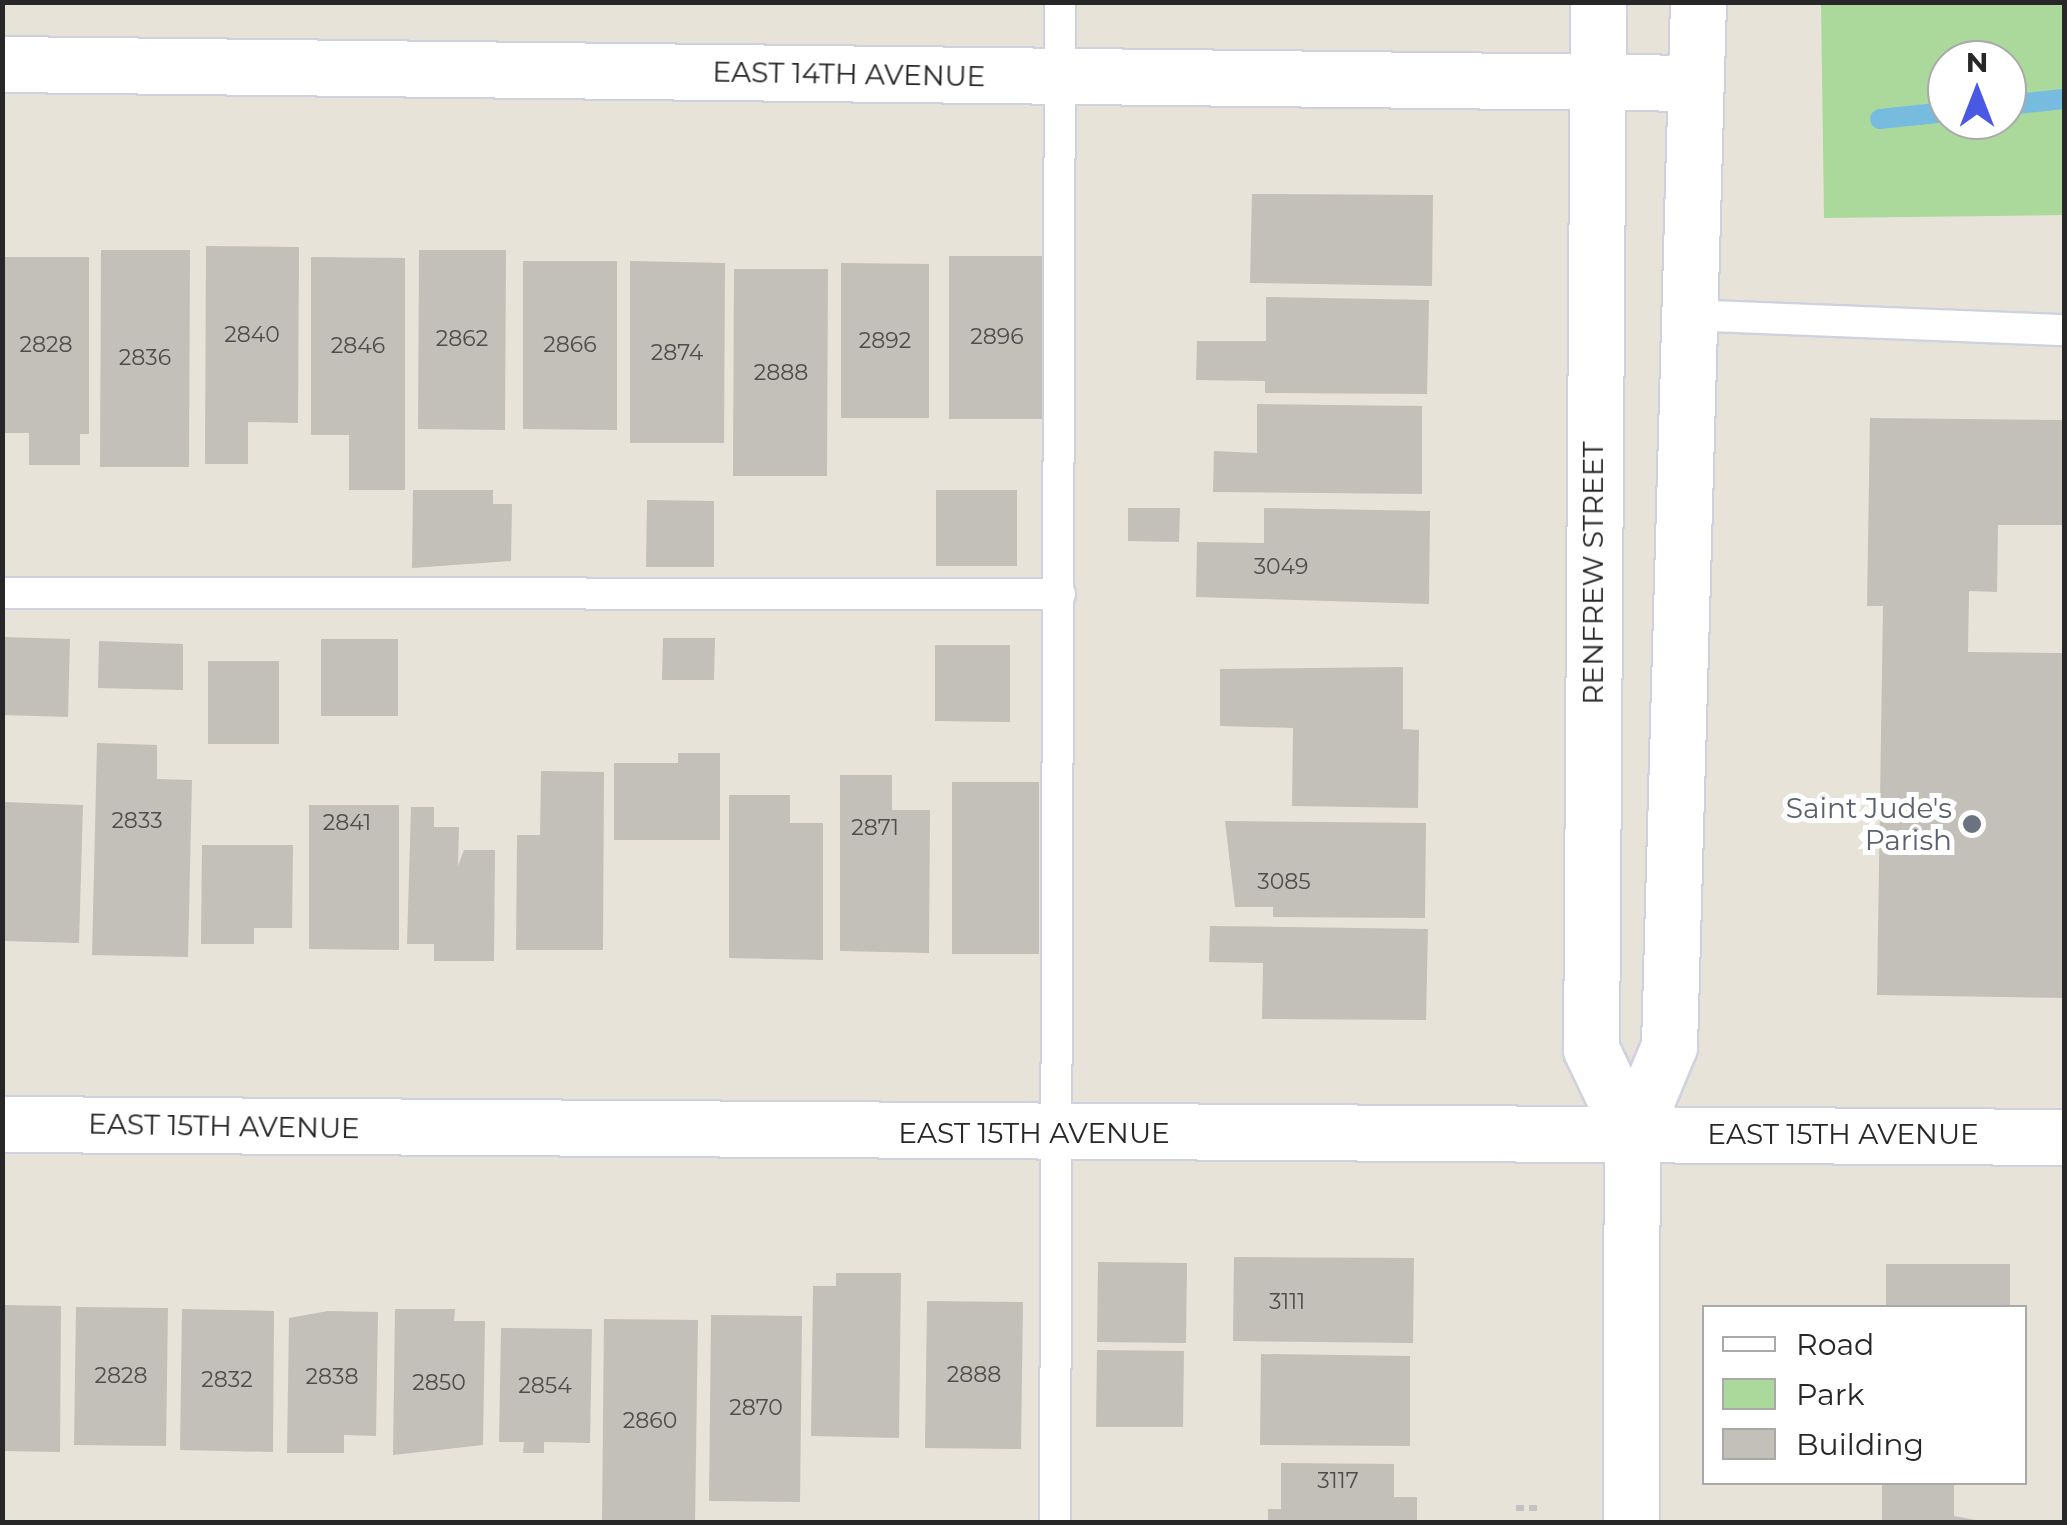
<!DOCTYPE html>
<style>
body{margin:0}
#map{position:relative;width:2067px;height:1525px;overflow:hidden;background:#e8e3d9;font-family:Montserrat,sans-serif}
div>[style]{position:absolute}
.green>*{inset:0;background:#abd99b}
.stream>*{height:20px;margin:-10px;padding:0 10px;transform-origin:10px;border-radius:10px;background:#77bbdf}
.building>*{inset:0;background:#c3bfb9}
.path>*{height:6px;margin-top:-3px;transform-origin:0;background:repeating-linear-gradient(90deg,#c3c3c3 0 8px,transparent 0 13px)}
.roads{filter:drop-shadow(2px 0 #cfd1de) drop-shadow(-2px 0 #cfd1de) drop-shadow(0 2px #cfd1de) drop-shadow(0 -2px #cfd1de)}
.lane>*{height:30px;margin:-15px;padding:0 15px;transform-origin:15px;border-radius:15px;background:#fff}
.street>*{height:55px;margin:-27.5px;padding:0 27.5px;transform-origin:27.5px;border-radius:27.5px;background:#fff}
.secondary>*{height:55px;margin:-27.5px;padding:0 27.5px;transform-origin:27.5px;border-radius:27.5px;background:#fff}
.dots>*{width:28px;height:28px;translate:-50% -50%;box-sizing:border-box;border:5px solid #fff;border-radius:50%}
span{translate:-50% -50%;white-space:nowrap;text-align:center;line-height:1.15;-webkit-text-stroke:10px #fff;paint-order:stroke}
.number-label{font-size:22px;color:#4e4d4c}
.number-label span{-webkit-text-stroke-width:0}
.street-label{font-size:28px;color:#272727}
.worship-label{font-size:28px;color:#5b616d}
.right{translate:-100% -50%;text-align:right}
.frame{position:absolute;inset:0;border:5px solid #272727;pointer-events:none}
.legend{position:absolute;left:1702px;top:1305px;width:325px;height:180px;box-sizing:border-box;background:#fff;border:2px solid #a9a9a9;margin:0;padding:12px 18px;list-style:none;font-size:30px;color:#272727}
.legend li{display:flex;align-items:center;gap:20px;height:50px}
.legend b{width:50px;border:2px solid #a9a9a9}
.north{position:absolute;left:1927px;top:40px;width:100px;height:100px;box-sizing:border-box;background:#fff;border:2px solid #a9a9a9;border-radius:50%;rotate:0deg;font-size:28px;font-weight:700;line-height:40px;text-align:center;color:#272727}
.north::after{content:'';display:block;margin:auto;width:35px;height:45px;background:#4a59e4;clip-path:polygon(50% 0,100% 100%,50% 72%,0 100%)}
</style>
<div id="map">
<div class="green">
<div style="clip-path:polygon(evenodd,1821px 3px,2064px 3px,2064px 215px,1824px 218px,1821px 3px,1947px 60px,2007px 60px,2007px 120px,1947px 120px,1947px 60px)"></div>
</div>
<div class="stream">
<div style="left:2007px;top:105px;width:57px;rotate:-6deg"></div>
<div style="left:1880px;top:119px;width:67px;rotate:-6deg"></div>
</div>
<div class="building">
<div style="clip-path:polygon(1252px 194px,1433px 195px,1432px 286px,1250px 283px)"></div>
<div style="clip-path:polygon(206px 246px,299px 247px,298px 423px,248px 422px,248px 464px,205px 464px)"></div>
<div style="clip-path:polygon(101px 250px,190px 250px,189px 467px,100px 467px)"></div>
<div style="clip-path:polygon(419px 250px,506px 250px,505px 430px,418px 429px)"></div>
<div style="clip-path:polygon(949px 256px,1046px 256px,1045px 419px,949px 419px)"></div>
<div style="clip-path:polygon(2px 257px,89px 257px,89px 434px,80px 434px,80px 465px,29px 465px,29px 433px,2px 433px)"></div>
<div style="clip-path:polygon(311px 257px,405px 258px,405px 490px,349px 490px,349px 435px,311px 435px)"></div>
<div style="clip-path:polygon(523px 261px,617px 261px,617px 430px,523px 429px)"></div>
<div style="clip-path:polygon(630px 261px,725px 263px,724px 443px,630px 443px)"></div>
<div style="clip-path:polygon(841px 263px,929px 264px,929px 418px,841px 418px)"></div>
<div style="clip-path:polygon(734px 269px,828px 269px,827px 476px,733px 476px)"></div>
<div style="clip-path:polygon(1266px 297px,1429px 300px,1427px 394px,1265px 393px,1265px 381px,1196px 380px,1197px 341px,1266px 341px)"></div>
<div style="clip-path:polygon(1257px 404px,1422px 406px,1422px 494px,1213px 492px,1214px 451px,1257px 453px)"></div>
<div style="clip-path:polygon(1870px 418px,2064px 420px,2064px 525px,1998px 525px,1997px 592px,1969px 591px,1968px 652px,2064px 653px,2064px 998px,1877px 995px,1883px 606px,1867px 606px)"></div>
<div style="clip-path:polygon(413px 490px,493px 490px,493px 504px,512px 504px,511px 561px,412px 568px)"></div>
<div style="clip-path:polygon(936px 490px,1017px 490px,1017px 566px,936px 566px)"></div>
<div style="clip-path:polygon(647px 500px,714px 501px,714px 567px,646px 567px)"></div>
<div style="clip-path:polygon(1128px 508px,1180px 508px,1179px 542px,1128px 541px)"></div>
<div style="clip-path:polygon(1264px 508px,1430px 511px,1429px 604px,1196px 597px,1197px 542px,1264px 543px)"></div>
<div style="clip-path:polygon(2px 637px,70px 639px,68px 717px,2px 715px)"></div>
<div style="clip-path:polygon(663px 638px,715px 638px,714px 680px,662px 680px)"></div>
<div style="clip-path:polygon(321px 639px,398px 639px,398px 716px,321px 716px)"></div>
<div style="clip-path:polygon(99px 641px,183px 644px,183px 690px,98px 688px)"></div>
<div style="clip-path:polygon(935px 645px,1010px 645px,1010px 722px,935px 721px)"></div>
<div style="clip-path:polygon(208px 661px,279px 661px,279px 744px,208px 744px)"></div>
<div style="clip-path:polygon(1403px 667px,1403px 729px,1419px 730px,1418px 808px,1292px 806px,1293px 728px,1220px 726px,1220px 669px)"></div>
<div style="clip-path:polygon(97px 743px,157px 745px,157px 779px,192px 780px,188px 957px,92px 955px)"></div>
<div style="clip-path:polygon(678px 753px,720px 753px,720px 840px,614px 840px,614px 763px,678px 763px)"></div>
<div style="clip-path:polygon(541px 771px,604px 772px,603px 950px,516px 950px,517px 835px,540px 835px)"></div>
<div style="clip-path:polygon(840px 775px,892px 775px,892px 810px,930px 810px,929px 953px,840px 951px)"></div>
<div style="clip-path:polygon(952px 782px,1039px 782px,1039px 954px,952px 954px)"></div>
<div style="clip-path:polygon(729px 795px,790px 795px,790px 823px,823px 823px,823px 960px,729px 958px)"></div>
<div style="clip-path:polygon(3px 802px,83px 805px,79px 943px,2px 941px)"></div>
<div style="clip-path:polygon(309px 805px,399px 805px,399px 950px,309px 949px)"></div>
<div style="clip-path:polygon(411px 807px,434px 807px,434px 827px,459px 827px,458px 866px,464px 850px,495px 850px,494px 961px,434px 961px,434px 944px,407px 944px)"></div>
<div style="clip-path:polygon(1225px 821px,1426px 823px,1425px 918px,1273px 917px,1273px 907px,1235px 907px)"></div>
<div style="clip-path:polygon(202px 845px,293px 845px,292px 928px,254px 928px,254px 944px,201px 944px)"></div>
<div style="clip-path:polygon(1210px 926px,1428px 929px,1426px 1020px,1262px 1019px,1263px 963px,1209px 962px)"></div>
<div style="clip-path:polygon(1234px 1257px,1414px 1258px,1413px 1343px,1233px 1341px)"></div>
<div style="clip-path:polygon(1098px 1262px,1187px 1263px,1186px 1343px,1097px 1342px)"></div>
<div style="clip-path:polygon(1886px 1264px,2010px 1264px,2010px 1308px,1886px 1308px)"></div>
<div style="clip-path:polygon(836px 1273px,901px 1273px,899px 1438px,811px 1436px,813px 1286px,836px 1286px)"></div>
<div style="clip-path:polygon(927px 1301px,1023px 1302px,1021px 1449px,925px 1448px)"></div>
<div style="clip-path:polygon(2px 1305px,61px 1306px,60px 1452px,2px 1451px)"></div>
<div style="clip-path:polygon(76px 1307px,168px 1308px,166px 1446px,74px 1445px)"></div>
<div style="clip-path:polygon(182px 1309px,274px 1311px,273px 1452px,180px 1450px)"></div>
<div style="clip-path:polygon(395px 1309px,455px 1309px,454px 1321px,485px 1321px,483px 1445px,393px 1455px)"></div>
<div style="clip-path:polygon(328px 1311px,378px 1312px,376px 1436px,344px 1435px,344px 1453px,287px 1453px,289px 1318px)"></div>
<div style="clip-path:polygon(711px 1315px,802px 1316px,800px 1502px,709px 1501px)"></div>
<div style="clip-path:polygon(604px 1319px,698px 1320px,695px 1522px,602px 1522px)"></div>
<div style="clip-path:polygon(501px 1328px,592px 1329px,590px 1443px,544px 1442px,544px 1453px,523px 1453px,524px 1442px,499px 1442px)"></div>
<div style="clip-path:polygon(1097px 1350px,1184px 1351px,1183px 1427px,1096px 1427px)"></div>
<div style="clip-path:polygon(1261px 1354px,1410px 1356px,1410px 1446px,1260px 1445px)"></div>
<div style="clip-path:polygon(1281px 1463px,1394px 1464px,1394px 1497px,1417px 1497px,1417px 1522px,1268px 1522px,1268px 1509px,1281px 1509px)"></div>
<div style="clip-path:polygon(1882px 1482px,1954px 1482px,1954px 1516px,1987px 1522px,1882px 1522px)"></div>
</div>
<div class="path">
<div style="left:1516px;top:1508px;width:22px"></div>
</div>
<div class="roads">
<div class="lane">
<div style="left:1689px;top:315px;width:375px;rotate:2.3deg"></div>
<div style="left:2px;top:593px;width:1058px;rotate:0.05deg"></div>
<div style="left:1055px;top:1522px;width:1520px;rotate:-89.81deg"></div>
</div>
<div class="street">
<div style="left:2px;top:64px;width:1694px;rotate:0.64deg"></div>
<div style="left:2px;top:1124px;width:2062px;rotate:0.36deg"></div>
</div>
<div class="secondary">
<div style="left:1598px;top:2px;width:1047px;rotate:90.38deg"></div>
<div style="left:1591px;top:1049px;width:95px;rotate:64.5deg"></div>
<div style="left:1631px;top:1522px;width:387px;rotate:-89.9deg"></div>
<div style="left:1632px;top:1135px;width:96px;rotate:-67.4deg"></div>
<div style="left:1669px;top:1046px;width:1044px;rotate:-88.41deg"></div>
</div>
</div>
<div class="dots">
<div style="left:1972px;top:824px;background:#6b7280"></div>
</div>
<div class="number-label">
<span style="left:252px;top:335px">2840</span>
<span style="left:997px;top:337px">2896</span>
<span style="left:462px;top:339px">2862</span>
<span style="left:885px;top:341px">2892</span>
<span style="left:46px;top:345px">2828</span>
<span style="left:570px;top:345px">2866</span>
<span style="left:358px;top:346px">2846</span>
<span style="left:677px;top:353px">2874</span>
<span style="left:145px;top:358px">2836</span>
<span style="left:781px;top:373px">2888</span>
<span style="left:1281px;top:567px">3049</span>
<span style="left:137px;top:821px">2833</span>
<span style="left:347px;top:823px">2841</span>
<span style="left:875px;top:828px">2871</span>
<span style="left:1284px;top:882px">3085</span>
<span style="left:1287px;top:1302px">3111</span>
<span style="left:974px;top:1375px">2888</span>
<span style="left:121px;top:1376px">2828</span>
<span style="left:332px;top:1377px">2838</span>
<span style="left:227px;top:1380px">2832</span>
<span style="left:439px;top:1383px">2850</span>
<span style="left:545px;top:1386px">2854</span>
<span style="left:756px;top:1408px">2870</span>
<span style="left:650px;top:1421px">2860</span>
<span style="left:1338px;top:1481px">3117</span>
</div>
<div class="street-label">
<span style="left:849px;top:74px;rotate:1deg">EAST 14TH AVENUE</span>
<span style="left:1593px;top:573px;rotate:-90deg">RENFREW STREET</span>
<span style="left:224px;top:1126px;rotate:1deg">EAST 15TH AVENUE</span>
<span style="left:1034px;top:1133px">EAST 15TH AVENUE</span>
<span style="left:1843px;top:1134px">EAST 15TH AVENUE</span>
</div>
<div class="worship-label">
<span class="right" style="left:1952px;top:824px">Saint Jude's<br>Parish</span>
</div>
<div class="frame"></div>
<ul class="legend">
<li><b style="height:12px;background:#fff"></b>Road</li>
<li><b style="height:28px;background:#abd99b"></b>Park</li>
<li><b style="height:28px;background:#c3bfb9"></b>Building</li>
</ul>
<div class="north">N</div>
</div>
